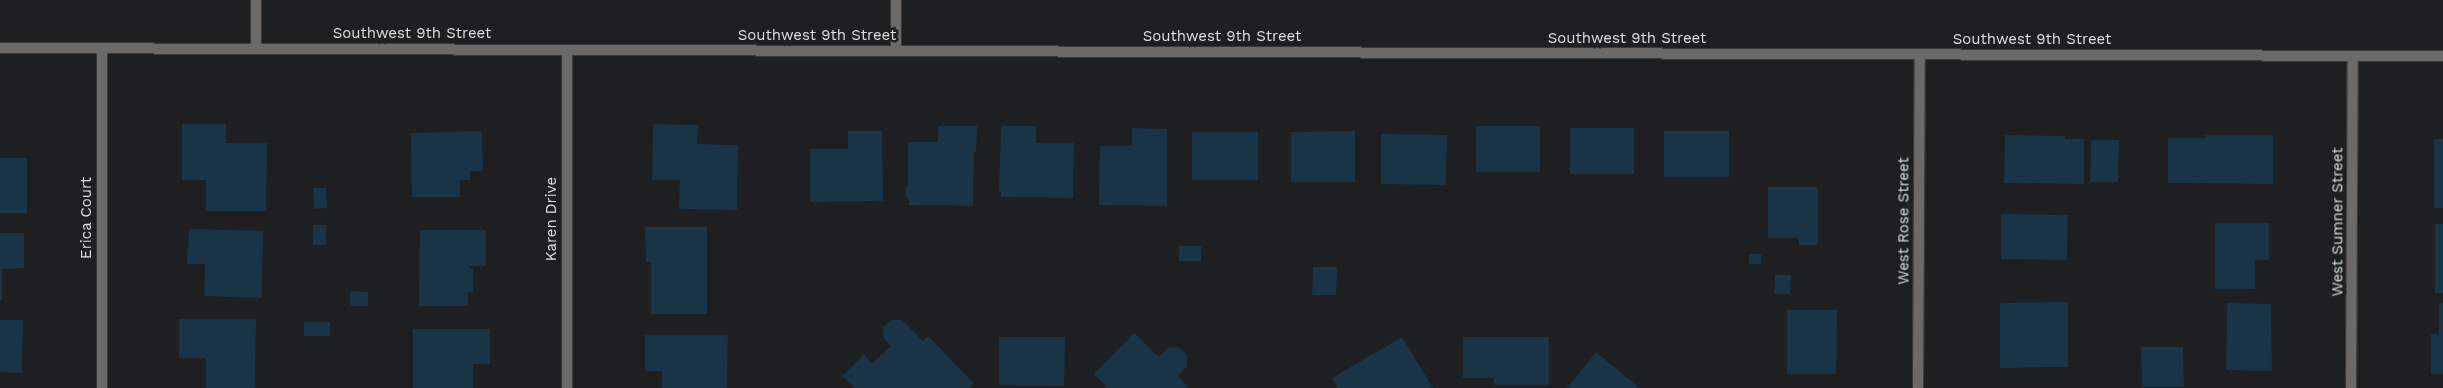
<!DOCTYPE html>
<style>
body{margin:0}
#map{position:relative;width:2443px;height:388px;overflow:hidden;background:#1d1f21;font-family:"Work Sans",sans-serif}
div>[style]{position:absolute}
.building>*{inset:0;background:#193347}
.roads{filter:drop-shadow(1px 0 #383a3c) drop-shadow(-1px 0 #383a3c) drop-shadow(0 1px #383a3c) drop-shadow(0 -1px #383a3c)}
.lane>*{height:10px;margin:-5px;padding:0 5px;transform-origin:5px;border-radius:5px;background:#6b6a69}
.street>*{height:10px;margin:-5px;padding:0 5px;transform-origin:5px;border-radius:5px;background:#6b6a69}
span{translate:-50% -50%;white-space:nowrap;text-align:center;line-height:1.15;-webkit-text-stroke:5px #1d1f21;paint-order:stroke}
.street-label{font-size:15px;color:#dddfe0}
</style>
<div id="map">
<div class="building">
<div style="clip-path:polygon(182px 124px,226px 124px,226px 143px,267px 143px,266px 211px,206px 211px,206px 180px,182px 180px)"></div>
<div style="clip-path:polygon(653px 124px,698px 125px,697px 144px,738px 145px,737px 210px,679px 209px,680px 180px,652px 180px)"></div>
<div style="clip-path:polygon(938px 126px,977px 126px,976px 152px,974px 152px,973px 206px,909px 205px,909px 201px,906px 197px,906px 187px,908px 184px,908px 142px,938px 142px)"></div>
<div style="clip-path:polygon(1001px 126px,1036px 126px,1036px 143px,1074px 143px,1073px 198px,1001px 197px,1001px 192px,999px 192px)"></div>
<div style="clip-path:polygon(1476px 126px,1540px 126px,1540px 172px,1476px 172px)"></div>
<div style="clip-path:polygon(1132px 128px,1167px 129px,1167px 206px,1099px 205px,1100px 146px,1132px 146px)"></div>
<div style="clip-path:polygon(1570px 128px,1634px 128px,1634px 174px,1570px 174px)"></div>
<div style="clip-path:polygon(482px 131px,483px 171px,470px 171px,470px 180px,460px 180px,460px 197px,412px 197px,411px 133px)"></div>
<div style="clip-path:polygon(848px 131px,882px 131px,883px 201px,810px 202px,810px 149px,848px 149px)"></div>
<div style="clip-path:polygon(1355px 131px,1355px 182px,1291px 182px,1291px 132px)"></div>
<div style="clip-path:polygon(1664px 131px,1729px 131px,1729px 177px,1664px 177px)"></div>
<div style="clip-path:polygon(1192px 132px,1258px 132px,1258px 180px,1192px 180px)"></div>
<div style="clip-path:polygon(1381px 134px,1447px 135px,1446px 185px,1381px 184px)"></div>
<div style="clip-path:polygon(2005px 135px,2065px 136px,2065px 139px,2084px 139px,2084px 184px,2004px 183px)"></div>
<div style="clip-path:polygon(2205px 135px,2273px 135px,2273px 184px,2168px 183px,2168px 138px,2205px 138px)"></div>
<div style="clip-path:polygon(2434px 139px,2443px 139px,2443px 208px,2434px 208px)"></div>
<div style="clip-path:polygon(2091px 140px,2119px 140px,2118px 182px,2090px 182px)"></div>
<div style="clip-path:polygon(0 158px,27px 158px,27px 213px,0 213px)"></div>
<div style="clip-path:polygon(1768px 187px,1818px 187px,1818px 245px,1799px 245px,1799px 238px,1768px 238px)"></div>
<div style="clip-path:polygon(313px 188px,326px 188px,327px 208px,314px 209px)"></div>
<div style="clip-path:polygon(2001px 214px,2068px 215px,2067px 260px,2001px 259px)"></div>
<div style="clip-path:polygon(2215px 223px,2269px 223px,2269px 260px,2255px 260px,2255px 289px,2215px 289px)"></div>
<div style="clip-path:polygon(2435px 224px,2443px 224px,2443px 293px,2435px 293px)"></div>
<div style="clip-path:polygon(313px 225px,326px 225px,326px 245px,313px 245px)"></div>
<div style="clip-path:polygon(645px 227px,707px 227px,707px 314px,651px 314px,651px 262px,646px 262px)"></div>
<div style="clip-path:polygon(189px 229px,263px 231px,262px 298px,204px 296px,205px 264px,187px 264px)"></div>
<div style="clip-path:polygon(420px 230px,486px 230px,486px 266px,470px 266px,470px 269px,473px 269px,473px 292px,468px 292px,468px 306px,419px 306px)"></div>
<div style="clip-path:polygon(0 233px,24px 233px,24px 268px,2px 269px,2px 300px,0 300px)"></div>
<div style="clip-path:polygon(1179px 246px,1201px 246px,1201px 261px,1179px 261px)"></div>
<div style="clip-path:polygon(1749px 254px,1761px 254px,1761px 264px,1749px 264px)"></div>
<div style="clip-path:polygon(1313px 267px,1337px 267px,1336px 295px,1312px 295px)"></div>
<div style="clip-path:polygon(1775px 275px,1791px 275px,1790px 294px,1774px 294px)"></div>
<div style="clip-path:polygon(350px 291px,368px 292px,368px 306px,350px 306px)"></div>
<div style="clip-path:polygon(2068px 302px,2068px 367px,2000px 368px,2000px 303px)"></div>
<div style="clip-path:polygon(2227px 303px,2271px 304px,2272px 371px,2226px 370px)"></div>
<div style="clip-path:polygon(2439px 303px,2443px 303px,2443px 374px,2431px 374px,2431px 334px,2439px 334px)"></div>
<div style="clip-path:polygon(1787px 310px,1837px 310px,1836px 374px,1787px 374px)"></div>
<div style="clip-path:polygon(179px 319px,256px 319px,255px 388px,206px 388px,206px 358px,179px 358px)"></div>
<div style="clip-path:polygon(0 320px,23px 320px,22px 373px,0 372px)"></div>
<div style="clip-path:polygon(891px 320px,902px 320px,923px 341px,928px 336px,974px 383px,969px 388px,855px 388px,843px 376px,864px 354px,872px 364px,891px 346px,884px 339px,883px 328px)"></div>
<div style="clip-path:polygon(304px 322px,330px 322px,330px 336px,304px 336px)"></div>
<div style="clip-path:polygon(413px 329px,490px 329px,490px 364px,473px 364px,473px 388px,413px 388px)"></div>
<div style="clip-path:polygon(1134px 333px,1159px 357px,1168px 348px,1179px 347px,1187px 355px,1187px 366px,1178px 376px,1189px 388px,1108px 388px,1094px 374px)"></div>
<div style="clip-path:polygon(645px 335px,728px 335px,727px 388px,662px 388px,662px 371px,645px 371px)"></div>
<div style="clip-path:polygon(999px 337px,1065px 337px,1064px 386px,999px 385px)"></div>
<div style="clip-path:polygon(1402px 337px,1433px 388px,1338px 388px,1332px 378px)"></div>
<div style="clip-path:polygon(1463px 337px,1549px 337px,1549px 385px,1494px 385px,1494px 378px,1463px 378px)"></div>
<div style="clip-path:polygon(2141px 347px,2183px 347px,2184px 387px,2142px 387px)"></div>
<div style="clip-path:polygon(1596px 352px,1640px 388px,1567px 388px)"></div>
</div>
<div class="roads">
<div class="lane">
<div style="left:256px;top:49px;width:49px;rotate:-90deg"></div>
<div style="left:896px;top:51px;width:51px;rotate:-90deg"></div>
</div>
<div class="street">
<div style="left:0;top:48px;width:2443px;rotate:0.19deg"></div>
<div style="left:102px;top:48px;width:340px;rotate:90deg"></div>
<div style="left:567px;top:50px;width:338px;rotate:90deg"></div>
<div style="left:1918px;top:388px;width:334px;rotate:-89.7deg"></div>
<div style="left:2351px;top:388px;width:332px;rotate:-89.7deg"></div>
</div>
</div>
<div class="street-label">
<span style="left:412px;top:34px">Southwest 9th Street</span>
<span style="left:817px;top:36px">Southwest 9th Street</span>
<span style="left:1222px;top:37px">Southwest 9th Street</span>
<span style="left:1627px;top:39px">Southwest 9th Street</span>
<span style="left:2032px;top:40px">Southwest 9th Street</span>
<span style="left:87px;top:218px;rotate:-90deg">Erica Court</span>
<span style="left:552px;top:219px;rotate:-90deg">Karen Drive</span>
<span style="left:1904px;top:221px;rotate:-90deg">West Rose Street</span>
<span style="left:2338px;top:222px;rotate:-90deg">West Sumner Street</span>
</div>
</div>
